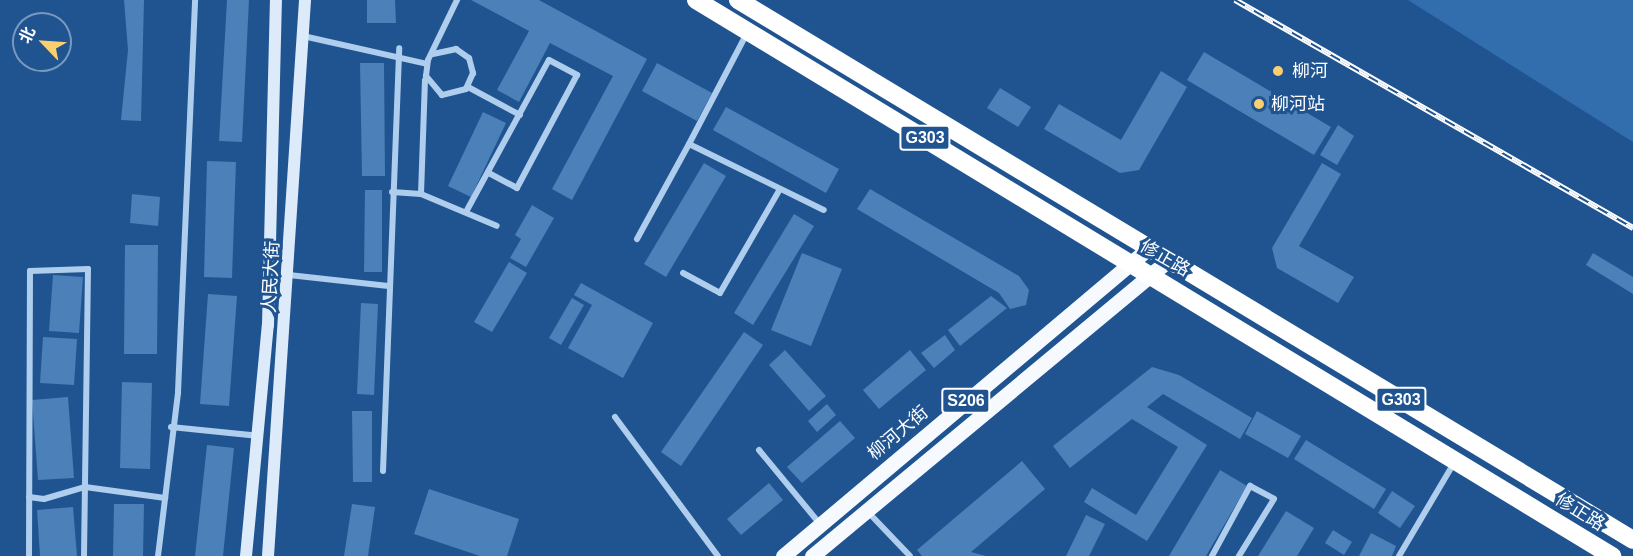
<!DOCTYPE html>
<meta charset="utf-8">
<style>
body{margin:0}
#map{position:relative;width:1633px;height:556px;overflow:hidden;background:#1f5491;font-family:Helvetica,"Noto Sans SC",sans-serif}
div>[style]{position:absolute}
.green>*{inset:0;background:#326eae}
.building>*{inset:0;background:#4b80b9}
.street>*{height:6px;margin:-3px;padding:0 3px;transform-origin:3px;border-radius:3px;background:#afcded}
.secondary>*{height:12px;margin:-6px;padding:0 6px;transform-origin:6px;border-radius:6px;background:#dceafa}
.primary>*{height:15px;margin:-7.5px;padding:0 7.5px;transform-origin:7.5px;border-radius:7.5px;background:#f6faff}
.highway>*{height:18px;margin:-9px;padding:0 9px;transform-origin:9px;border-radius:9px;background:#fff}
.rail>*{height:6px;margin-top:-3px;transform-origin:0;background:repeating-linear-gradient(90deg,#1f5491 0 11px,#fff 0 22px);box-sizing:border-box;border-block:2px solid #fff}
.dots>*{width:16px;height:16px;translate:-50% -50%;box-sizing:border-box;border:3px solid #1f5491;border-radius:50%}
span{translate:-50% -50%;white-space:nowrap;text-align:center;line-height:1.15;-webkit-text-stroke:6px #1f5491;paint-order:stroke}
.shield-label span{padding:2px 4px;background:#1f5491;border:2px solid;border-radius:4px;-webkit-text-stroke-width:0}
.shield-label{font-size:16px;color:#fff;font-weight:700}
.poi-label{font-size:18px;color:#fff}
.left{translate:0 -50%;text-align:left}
.street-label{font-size:18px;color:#fff}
.north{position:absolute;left:12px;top:12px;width:60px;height:60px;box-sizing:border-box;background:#1f5491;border:2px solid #7998bd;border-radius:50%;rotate:295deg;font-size:16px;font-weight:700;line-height:24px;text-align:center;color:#fff}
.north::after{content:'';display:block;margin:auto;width:21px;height:27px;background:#fbcf6f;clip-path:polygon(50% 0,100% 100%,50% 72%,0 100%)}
</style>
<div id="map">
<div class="green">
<div style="clip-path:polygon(1408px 0,1633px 0,1633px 142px)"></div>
</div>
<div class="building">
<div style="clip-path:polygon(124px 0,144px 0,141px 121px,121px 120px,128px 50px)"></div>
<div style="clip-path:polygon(227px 0,249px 0,242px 142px,219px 141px)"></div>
<div style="clip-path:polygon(367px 0,395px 0,396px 23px,367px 23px)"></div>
<div style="clip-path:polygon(471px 0,539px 0,647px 59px,572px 200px,552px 189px,613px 76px,550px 43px,519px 102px,497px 90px,529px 31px)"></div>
<div style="clip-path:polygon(1204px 52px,1331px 127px,1314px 155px,1187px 80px)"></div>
<div style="clip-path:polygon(360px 63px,384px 63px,385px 176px,362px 176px)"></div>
<div style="clip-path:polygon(657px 63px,712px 93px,697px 121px,642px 91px)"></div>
<div style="clip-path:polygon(1161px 71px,1187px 87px,1139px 170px,1120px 173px,1044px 129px,1059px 104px,1121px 140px)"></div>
<div style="clip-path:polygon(1000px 88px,1031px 107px,1018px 127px,987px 108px)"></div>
<div style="clip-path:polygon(726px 107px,839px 169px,826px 193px,713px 130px)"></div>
<div style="clip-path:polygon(483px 112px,506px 123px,471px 197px,448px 186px)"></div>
<div style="clip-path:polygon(1338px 125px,1354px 136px,1337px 165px,1320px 155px)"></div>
<div style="clip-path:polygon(207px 161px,236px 162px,232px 278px,204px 277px)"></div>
<div style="clip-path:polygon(704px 163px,726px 176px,666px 277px,644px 264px)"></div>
<div style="clip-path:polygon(1322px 163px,1341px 174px,1299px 246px,1354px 277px,1338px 303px,1277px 268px,1272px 248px)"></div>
<div style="clip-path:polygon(870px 189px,1019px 276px,1029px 290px,1026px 305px,1010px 309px,999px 293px,857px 209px)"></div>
<div style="clip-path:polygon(365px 190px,382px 190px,382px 272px,364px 272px)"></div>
<div style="clip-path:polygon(132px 194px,160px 197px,158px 226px,130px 223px)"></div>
<div style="clip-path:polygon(532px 205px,554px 218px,526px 267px,510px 258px,521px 239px,515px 235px)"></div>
<div style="clip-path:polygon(794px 214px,814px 226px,753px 325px,734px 313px)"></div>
<div style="clip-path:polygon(125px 245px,158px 245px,157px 354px,124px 354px)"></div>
<div style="clip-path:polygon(802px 253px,842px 269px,811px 346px,771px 330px)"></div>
<div style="clip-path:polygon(1593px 253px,1633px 277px,1633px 294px,1586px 265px)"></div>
<div style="clip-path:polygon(509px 262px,527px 273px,492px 332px,474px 322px)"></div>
<div style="clip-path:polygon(53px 275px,83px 277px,79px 333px,49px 331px)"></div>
<div style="clip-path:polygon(581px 283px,653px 323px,623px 378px,568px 348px,592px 305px,574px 295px)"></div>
<div style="clip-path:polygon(208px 294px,237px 296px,229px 406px,200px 404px)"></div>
<div style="clip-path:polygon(991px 296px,1007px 308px,960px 346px,948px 330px)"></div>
<div style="clip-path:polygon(572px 298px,584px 305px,561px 345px,549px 338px)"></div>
<div style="clip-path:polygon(361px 303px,378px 304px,374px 395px,357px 394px)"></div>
<div style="clip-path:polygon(744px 332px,763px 345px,681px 466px,661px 452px)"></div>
<div style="clip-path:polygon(945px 335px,955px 350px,934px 368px,921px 353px)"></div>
<div style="clip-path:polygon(43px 337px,77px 339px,74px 385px,40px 383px)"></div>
<div style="clip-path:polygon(785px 350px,826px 396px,809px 411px,769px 365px)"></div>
<div style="clip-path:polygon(910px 350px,926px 370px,879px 409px,863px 390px)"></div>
<div style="clip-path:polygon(1152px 367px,1179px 375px,1252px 418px,1240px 439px,1163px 394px,1147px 407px,1207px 445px,1147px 541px,1084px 502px,1092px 488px,1136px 515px,1178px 447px,1132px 419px,1070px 468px,1053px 446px)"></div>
<div style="clip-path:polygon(122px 382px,152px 383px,150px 469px,120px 468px)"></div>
<div style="clip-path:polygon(68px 397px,74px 478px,38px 480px,32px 400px)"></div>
<div style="clip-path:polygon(827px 404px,836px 415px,817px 432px,808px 421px)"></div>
<div style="clip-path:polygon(352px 411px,372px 411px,372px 482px,353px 482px)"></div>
<div style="clip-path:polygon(1257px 411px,1301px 436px,1288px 458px,1245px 434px)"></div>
<div style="clip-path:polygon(840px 421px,855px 438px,802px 483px,787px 467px)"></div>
<div style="clip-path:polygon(1306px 440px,1386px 489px,1374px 509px,1294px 459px)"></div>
<div style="clip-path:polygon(207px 445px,234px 448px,223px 556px,195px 556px)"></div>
<div style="clip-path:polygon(1022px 461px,1045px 489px,971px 552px,986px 556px,922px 556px,917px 550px)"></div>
<div style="clip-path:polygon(1220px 470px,1247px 486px,1206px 556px,1169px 556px)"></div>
<div style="clip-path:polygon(769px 483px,783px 500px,741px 535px,727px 519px)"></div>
<div style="clip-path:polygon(429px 489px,519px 519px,507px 556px,480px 556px,414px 534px)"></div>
<div style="clip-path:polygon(1392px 491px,1415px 506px,1400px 528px,1378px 513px)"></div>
<div style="clip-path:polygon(114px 504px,144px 504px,143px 556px,113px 556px)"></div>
<div style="clip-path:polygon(352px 504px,375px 507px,368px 556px,344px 556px)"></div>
<div style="clip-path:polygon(73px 507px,77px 556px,40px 556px,37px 510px)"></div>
<div style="clip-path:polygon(1286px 511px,1314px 528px,1297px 556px,1258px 556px)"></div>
<div style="clip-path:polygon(1086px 515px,1105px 524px,1089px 556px,1066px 556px)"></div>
<div style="clip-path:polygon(1333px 530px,1352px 542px,1344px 555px,1325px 543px)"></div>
<div style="clip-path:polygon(1371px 533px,1396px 546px,1392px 556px,1359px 556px)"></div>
</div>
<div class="street">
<div style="left:303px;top:36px;width:127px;rotate:12.7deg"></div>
<div style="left:433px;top:54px;width:24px;rotate:-12deg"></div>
<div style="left:456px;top:49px;width:16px;rotate:35deg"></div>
<div style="left:469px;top:58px;width:16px;rotate:75deg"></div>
<div style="left:473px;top:73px;width:17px;rotate:114deg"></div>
<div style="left:466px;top:89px;width:25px;rotate:166deg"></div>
<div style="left:442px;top:95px;width:25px;rotate:-130deg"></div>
<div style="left:426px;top:76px;width:16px;rotate:-83deg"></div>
<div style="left:428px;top:60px;width:67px;rotate:-64.2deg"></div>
<div style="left:468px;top:87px;width:59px;rotate:28.3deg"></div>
<div style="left:689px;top:144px;width:125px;rotate:-62.4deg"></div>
<div style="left:392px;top:192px;width:29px;rotate:4deg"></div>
<div style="left:421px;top:194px;width:82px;rotate:22.8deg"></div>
<div style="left:421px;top:194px;width:114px;rotate:-88deg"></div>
<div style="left:466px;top:212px;width:173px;rotate:-61.4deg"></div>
<div style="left:549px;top:60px;width:32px;rotate:28deg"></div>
<div style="left:577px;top:75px;width:128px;rotate:118deg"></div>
<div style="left:517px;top:188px;width:32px;rotate:-152deg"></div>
<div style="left:637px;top:239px;width:108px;rotate:-61.3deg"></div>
<div style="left:689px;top:144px;width:150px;rotate:26.1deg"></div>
<div style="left:683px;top:273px;width:42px;rotate:28.4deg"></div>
<div style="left:720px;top:293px;width:120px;rotate:-60deg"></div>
<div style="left:289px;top:275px;width:100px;rotate:6.3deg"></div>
<div style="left:615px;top:417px;width:173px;rotate:53.5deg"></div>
<div style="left:171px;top:427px;width:88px;rotate:5.8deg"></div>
<div style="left:759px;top:450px;width:96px;rotate:50.5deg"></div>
<div style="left:383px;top:471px;width:423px;rotate:-87.8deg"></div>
<div style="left:29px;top:497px;width:15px;rotate:8deg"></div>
<div style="left:44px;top:499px;width:43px;rotate:-16.3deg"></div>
<div style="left:85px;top:487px;width:81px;rotate:7.8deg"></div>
<div style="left:867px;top:511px;width:62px;rotate:46.3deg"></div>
<div style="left:29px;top:556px;width:285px;rotate:-89.8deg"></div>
<div style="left:30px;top:271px;width:58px;rotate:-2deg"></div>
<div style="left:88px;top:269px;width:287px;rotate:90.8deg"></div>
<div style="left:158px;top:556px;width:165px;rotate:-83deg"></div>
<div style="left:178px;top:392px;width:392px;rotate:-87.5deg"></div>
<div style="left:1212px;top:556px;width:80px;rotate:-61.5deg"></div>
<div style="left:1250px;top:486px;width:27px;rotate:28deg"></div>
<div style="left:1274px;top:499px;width:67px;rotate:121.6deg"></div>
<div style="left:1399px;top:556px;width:108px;rotate:-59.4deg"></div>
</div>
<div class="secondary">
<div style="left:246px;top:556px;width:232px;rotate:-84.6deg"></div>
<div style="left:268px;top:325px;width:325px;rotate:-88.6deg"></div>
<div style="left:268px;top:556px;width:557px;rotate:-86.19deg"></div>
</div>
<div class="primary">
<div style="left:783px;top:556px;width:480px;rotate:-40.1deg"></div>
<div style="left:812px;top:556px;width:464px;rotate:-39.7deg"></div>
</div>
<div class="highway">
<div style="left:696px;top:0;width:1072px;rotate:31.26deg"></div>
<div style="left:738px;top:0;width:1045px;rotate:31.1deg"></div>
</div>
<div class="rail">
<div style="left:1235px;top:0;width:459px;rotate:29.8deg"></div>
</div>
<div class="dots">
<div style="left:1278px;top:71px;background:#fbcf6f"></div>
<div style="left:1259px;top:104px;background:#fbcf6f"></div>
</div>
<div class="shield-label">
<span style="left:925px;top:138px">G303</span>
<span style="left:1401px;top:400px">G303</span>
<span style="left:966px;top:401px">S206</span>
</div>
<div class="poi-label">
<span class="left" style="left:1292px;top:71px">柳河</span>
<span class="left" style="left:1271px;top:104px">柳河站</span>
</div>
<div class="street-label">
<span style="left:1165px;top:258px;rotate:30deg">修正路</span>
<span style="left:271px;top:277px;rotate:-87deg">人民大街</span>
<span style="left:898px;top:433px;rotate:-40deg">柳河大街</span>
<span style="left:1580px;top:512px;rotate:32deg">修正路</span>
</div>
<div class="north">北</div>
</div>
